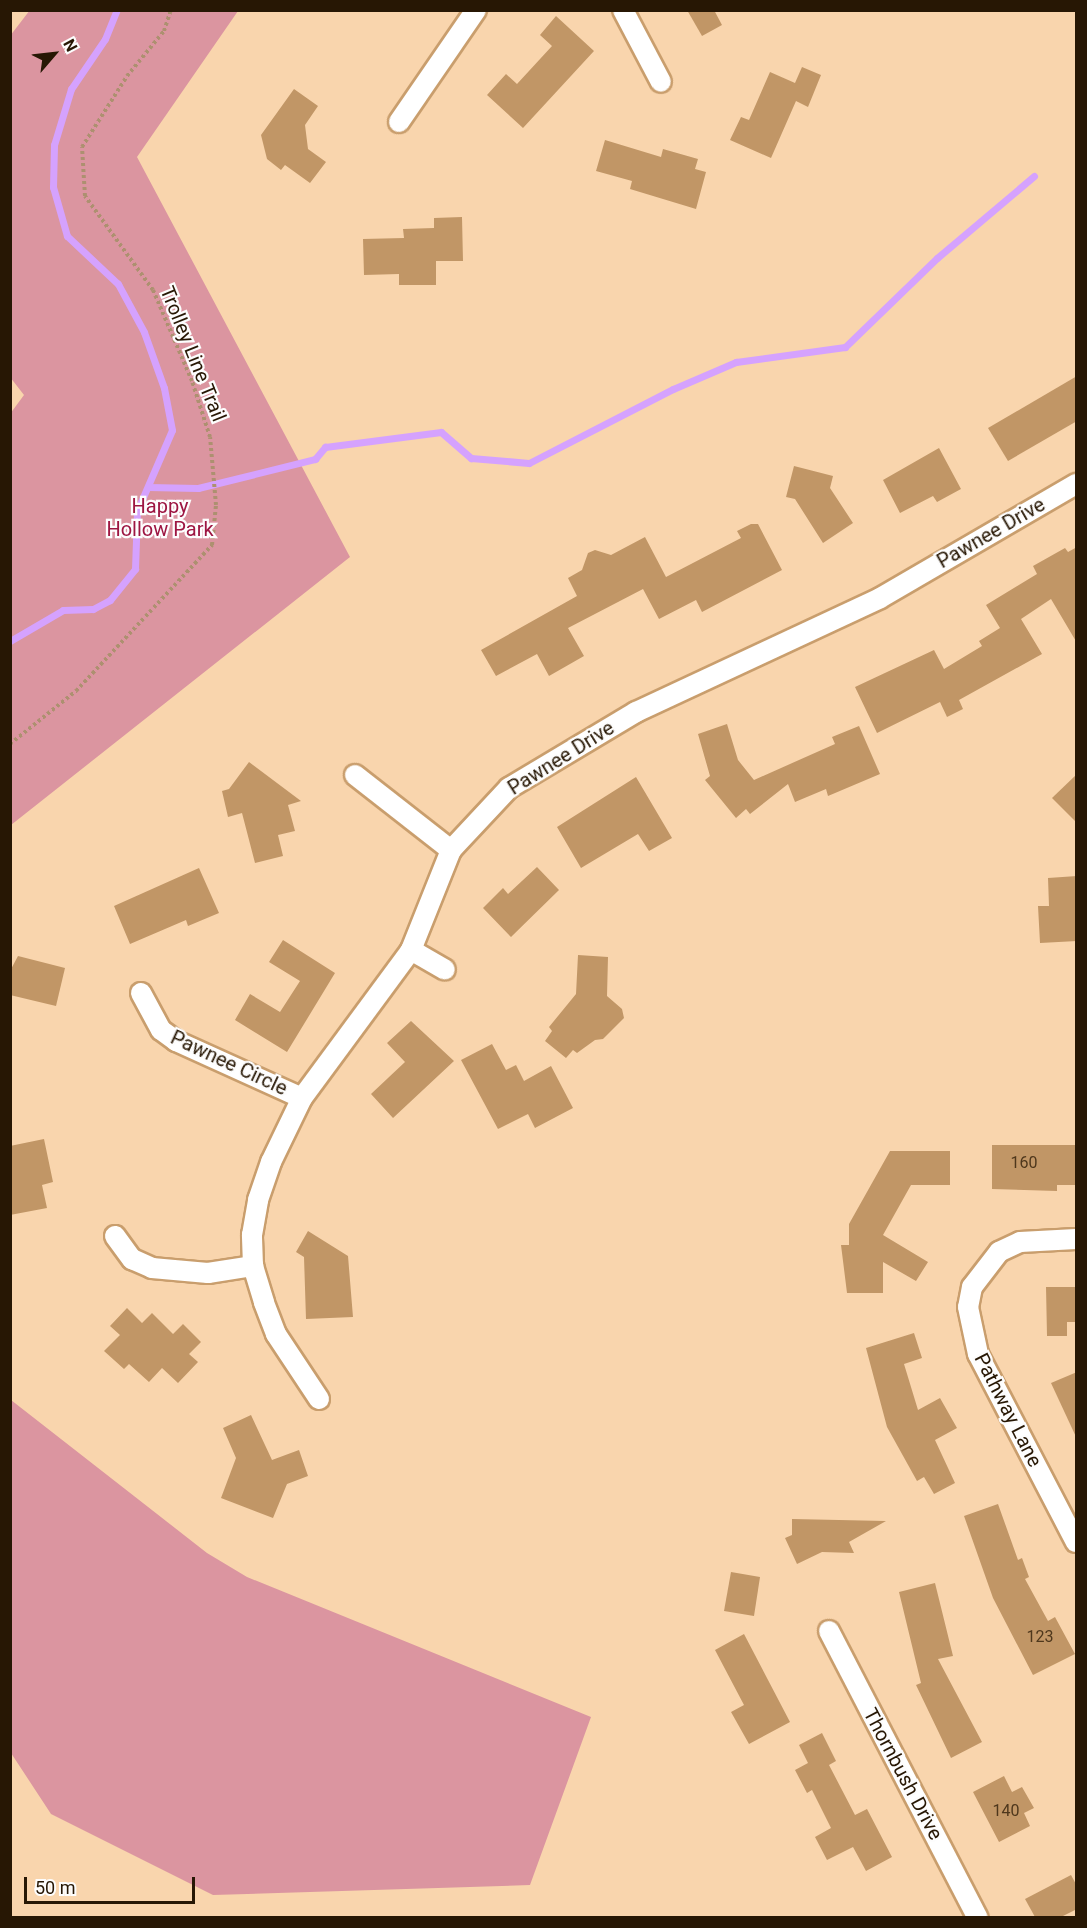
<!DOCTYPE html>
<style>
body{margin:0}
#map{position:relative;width:1087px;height:1928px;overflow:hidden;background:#f9d5ad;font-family:Roboto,sans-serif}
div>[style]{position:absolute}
.green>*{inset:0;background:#db95a0}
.stream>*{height:7px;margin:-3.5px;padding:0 3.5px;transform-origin:3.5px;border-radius:3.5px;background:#d5a2fe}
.building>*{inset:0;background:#c19666}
.path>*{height:4px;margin-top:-2px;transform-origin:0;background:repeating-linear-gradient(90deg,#ad9070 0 3px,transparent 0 6px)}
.roads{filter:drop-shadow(2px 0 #c99e6d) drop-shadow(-2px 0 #c99e6d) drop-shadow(0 2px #c99e6d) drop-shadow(0 -2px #c99e6d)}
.minor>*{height:20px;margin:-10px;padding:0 10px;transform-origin:10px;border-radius:10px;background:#fff}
span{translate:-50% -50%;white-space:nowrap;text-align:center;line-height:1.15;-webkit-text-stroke:4.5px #fdfdfd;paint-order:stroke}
.number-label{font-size:16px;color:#4e371c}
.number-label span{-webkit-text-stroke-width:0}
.street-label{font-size:20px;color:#271704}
.park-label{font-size:20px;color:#9d1642}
.frame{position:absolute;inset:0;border:12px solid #271704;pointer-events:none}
.north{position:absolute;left:24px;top:24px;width:60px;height:60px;-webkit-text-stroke:4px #fdfdfd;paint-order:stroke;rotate:62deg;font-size:16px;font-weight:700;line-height:24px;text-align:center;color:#271704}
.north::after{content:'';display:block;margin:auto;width:21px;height:27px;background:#271704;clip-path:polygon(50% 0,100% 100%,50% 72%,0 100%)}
.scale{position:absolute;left:24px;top:1877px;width:171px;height:27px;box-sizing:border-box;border:3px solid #271704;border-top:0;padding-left:8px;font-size:18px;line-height:21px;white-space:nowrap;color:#271704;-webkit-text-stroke:4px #fdfdfd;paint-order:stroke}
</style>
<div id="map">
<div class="green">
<div style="clip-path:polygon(30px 10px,238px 11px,137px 157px,350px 557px,11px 825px,10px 414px,24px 395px,10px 377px,10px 36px)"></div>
<div style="clip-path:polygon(11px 1400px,207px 1553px,247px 1577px,591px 1717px,530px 1885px,213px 1895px,51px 1814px,11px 1753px)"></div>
</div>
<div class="stream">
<div style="left:148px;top:487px;width:50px;rotate:1.1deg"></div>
<div style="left:198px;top:488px;width:121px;rotate:-13.9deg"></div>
<div style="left:315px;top:459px;width:16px;rotate:-50deg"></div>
<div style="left:325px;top:447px;width:117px;rotate:-7.4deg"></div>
<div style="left:441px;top:432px;width:40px;rotate:41deg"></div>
<div style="left:471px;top:458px;width:58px;rotate:4.9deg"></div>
<div style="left:529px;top:463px;width:162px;rotate:-27.2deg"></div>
<div style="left:673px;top:389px;width:69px;rotate:-23.2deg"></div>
<div style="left:736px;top:362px;width:110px;rotate:-7.8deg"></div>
<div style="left:845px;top:347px;width:128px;rotate:-44.1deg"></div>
<div style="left:937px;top:258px;width:127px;rotate:-40.2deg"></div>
<div style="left:10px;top:641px;width:61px;rotate:-30.3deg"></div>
<div style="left:63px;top:610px;width:30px;rotate:-2deg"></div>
<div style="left:93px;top:609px;width:19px;rotate:-28deg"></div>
<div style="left:110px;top:600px;width:40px;rotate:-51deg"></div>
<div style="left:135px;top:569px;width:58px;rotate:-88deg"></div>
<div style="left:137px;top:511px;width:88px;rotate:-66.6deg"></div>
<div style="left:172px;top:430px;width:43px;rotate:-100.8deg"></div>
<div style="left:164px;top:388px;width:59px;rotate:-109.7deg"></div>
<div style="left:144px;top:332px;width:55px;rotate:-118.4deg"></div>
<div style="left:118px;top:284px;width:70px;rotate:-136.7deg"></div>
<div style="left:67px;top:236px;width:51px;rotate:-105.9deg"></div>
<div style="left:53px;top:187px;width:42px;rotate:-88.6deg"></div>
<div style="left:54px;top:145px;width:59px;rotate:-73.1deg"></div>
<div style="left:71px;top:89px;width:60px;rotate:-55.8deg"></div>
<div style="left:105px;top:39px;width:31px;rotate:-68deg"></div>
</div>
<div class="building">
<div style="clip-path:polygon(687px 10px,714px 10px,722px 25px,702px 36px)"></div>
<div style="clip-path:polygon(556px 16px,594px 51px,523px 128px,487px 95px,506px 74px,517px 84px,552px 46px,540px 35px)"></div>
<div style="clip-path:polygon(802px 67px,821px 75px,808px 107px,796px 101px,771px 158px,730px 140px,741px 117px,749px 120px,770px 72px,795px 83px)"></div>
<div style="clip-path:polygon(294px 89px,318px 106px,305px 125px,308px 149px,326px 162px,310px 183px,285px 165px,281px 170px,267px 159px,261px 135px)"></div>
<div style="clip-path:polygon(605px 140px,661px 157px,663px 149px,698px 159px,695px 169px,706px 172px,696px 209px,630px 189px,632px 181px,596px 171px)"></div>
<div style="clip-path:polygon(462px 217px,463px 261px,436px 261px,436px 285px,399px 285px,399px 274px,364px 275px,363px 239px,404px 238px,403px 229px,434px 228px,434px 218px)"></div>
<div style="clip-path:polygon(1077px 376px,1077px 421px,1008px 461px,988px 428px)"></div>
<div style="clip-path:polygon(939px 448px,961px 489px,937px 502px,933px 496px,900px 513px,883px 480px)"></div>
<div style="clip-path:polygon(794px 466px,833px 476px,830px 488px,853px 523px,823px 543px,795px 499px,786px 497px)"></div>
<div style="clip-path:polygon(751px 524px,758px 524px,782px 570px,702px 612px,696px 600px,659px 619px,643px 589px,568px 628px,584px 656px,549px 676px,537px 654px,496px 676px,481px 650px,577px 596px,568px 578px,582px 570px,588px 553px,595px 550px,611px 555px,645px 537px,666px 577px,741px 538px,737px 531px)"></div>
<div style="clip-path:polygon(1077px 547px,1077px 643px,1051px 599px,1021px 619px,1042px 654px,959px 700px,963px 709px,947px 717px,940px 702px,877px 733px,855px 687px,934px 650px,944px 669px,982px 646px,979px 641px,1000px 628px,986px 605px,1037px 574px,1033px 566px,1065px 548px,1068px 552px)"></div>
<div style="clip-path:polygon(727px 724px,738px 760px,754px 780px,835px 744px,832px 737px,859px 726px,880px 774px,828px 796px,826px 789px,795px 802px,788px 784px,750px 814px,746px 809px,736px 818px,705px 780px,710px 776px,698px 734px)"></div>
<div style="clip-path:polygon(249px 762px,301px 801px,288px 805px,295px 831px,278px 835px,283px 856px,255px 863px,242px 813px,228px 817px,222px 791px,229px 789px)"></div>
<div style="clip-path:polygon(1077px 774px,1077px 823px,1052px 798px)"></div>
<div style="clip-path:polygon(636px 777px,672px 838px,649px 851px,638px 834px,581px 868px,557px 827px)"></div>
<div style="clip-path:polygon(537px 867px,559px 890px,511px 937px,483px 908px,503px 888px,508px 894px)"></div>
<div style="clip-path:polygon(199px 868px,219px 913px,188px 926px,186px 920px,130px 944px,114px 906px)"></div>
<div style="clip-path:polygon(1077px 876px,1077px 941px,1040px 943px,1038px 906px,1049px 906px,1048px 878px)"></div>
<div style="clip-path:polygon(283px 940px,335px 973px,287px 1052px,235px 1020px,250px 994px,280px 1012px,300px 981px,269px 962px)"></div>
<div style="clip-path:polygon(578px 955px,608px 957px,607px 996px,622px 1009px,624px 1018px,603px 1039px,595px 1040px,577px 1053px,573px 1050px,566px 1058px,545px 1041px,552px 1031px,549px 1027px,576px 994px)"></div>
<div style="clip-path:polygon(18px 956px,65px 968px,56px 1006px,10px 995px,10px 971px)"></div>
<div style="clip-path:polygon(411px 1021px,454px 1061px,393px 1118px,371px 1094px,405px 1062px,387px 1043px)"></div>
<div style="clip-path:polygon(492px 1044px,506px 1070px,516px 1065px,524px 1081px,551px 1066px,573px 1108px,535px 1128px,528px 1114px,498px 1129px,461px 1060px)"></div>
<div style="clip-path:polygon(44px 1139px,53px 1182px,42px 1185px,47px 1208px,10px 1215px,10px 1146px)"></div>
<div style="clip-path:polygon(992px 1145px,1077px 1145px,1077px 1185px,1057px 1185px,1057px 1191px,992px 1189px)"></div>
<div style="clip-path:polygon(890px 1151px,950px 1151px,950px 1185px,911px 1185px,883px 1235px,928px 1262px,916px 1281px,883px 1262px,883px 1293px,847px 1293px,841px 1245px,849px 1245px,849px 1224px)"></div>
<div style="clip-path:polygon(308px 1231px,348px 1256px,353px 1317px,306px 1319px,304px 1257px,296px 1252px)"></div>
<div style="clip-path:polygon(1046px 1287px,1077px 1287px,1077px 1322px,1067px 1322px,1067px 1336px,1047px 1336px)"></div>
<div style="clip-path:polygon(127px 1308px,142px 1323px,152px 1313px,173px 1334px,183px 1324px,201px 1342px,189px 1354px,198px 1362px,178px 1383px,162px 1368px,149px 1382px,129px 1364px,124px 1369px,104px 1351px,120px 1335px,110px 1326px)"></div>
<div style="clip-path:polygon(914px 1333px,922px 1358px,904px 1364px,918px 1410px,940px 1398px,957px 1428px,935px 1440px,955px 1483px,934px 1494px,924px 1477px,917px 1481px,887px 1427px,866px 1348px)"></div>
<div style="clip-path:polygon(1077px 1372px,1077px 1439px,1051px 1383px)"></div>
<div style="clip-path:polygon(251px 1415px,272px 1460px,299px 1450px,308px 1476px,287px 1484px,273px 1518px,221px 1498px,236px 1458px,223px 1428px)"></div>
<div style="clip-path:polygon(998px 1504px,1018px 1560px,1022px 1558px,1029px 1577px,1025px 1579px,1048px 1621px,1055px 1617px,1075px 1654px,1033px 1675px,993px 1598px,964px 1516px)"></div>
<div style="clip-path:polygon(792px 1519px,886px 1521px,849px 1542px,854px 1553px,822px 1552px,797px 1564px,785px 1538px,792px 1535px)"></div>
<div style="clip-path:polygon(731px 1572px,760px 1577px,754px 1616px,724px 1611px)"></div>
<div style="clip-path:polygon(935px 1583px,953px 1656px,938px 1659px,982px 1742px,951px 1758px,916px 1685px,921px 1683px,899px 1592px)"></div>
<div style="clip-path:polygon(744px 1634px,790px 1722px,749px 1744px,731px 1712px,744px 1705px,715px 1650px)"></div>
<div style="clip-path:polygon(822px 1733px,836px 1761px,829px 1765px,855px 1815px,867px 1809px,892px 1857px,866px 1871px,853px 1847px,827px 1860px,815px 1837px,831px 1828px,812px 1790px,807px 1793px,795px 1770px,808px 1763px,799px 1745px)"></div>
<div style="clip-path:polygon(1004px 1776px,1012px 1792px,1022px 1787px,1034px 1808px,1024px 1813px,1030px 1826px,999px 1842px,973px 1792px)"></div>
<div style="clip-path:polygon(1071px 1875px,1077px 1886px,1077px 1909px,1061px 1917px,1035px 1917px,1025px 1899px)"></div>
</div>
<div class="path">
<div style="left:10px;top:744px;width:85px;rotate:-38.8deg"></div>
<div style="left:76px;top:691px;width:200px;rotate:-47deg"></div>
<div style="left:212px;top:545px;width:40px;rotate:-84.3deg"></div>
<div style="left:216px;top:505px;width:68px;rotate:-95deg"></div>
<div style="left:210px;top:437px;width:59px;rotate:-107.8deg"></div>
<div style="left:192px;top:381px;width:99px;rotate:-113.2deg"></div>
<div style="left:153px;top:290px;width:116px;rotate:-125.9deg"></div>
<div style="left:85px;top:196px;width:49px;rotate:-93.5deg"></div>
<div style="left:82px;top:147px;width:84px;rotate:-57.6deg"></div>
<div style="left:127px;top:76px;width:58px;rotate:-50.6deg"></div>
<div style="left:164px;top:31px;width:22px;rotate:-72deg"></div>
</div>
<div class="roads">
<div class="minor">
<div style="left:623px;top:10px;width:81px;rotate:62.2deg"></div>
<div style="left:399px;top:122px;width:136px;rotate:-55.5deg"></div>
<div style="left:355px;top:775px;width:122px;rotate:38deg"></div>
<div style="left:411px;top:950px;width:39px;rotate:30deg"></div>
<div style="left:141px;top:993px;width:42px;rotate:61.6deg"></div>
<div style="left:161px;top:1030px;width:19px;rotate:36deg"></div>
<div style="left:176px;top:1041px;width:138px;rotate:24.3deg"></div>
<div style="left:115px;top:1236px;width:29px;rotate:54deg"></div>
<div style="left:132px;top:1259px;width:22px;rotate:24deg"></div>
<div style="left:152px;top:1268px;width:56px;rotate:5.1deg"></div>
<div style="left:208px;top:1273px;width:46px;rotate:-8.8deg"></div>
<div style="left:1076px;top:1239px;width:56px;rotate:176.9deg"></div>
<div style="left:1020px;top:1242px;width:23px;rotate:155deg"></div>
<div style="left:999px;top:1252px;width:44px;rotate:127.6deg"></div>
<div style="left:972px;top:1287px;width:20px;rotate:101deg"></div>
<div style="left:968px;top:1307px;width:48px;rotate:78deg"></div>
<div style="left:978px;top:1354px;width:212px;rotate:62.5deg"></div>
<div style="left:319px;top:1399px;width:78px;rotate:-123.5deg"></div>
<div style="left:276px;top:1334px;width:34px;rotate:-111deg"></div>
<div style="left:264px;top:1302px;width:38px;rotate:-107deg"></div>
<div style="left:253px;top:1266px;width:31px;rotate:-92deg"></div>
<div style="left:252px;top:1235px;width:36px;rotate:-80deg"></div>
<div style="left:258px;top:1200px;width:40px;rotate:-71.1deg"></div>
<div style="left:271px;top:1162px;width:71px;rotate:-64.2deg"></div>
<div style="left:302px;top:1098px;width:184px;rotate:-53.6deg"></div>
<div style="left:411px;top:950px;width:108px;rotate:-68.2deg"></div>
<div style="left:451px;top:850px;width:85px;rotate:-46.9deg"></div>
<div style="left:509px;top:788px;width:148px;rotate:-30.9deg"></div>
<div style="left:636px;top:712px;width:269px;rotate:-25deg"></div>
<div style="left:880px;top:598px;width:227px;rotate:-30.2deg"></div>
<div style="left:829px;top:1631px;width:323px;rotate:62.6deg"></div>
</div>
</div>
<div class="number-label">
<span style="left:1024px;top:1163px">160</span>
<span style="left:1040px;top:1637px">123</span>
<span style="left:1006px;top:1811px">140</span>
</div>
<div class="street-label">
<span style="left:193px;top:354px;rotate:68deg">Trolley Line Trail</span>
<span style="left:991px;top:533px;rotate:-30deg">Pawnee Drive</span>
<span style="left:561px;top:758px;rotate:-32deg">Pawnee Drive</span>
<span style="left:229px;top:1063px;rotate:25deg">Pawnee Circle</span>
<span style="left:1008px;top:1410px;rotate:63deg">Pathway Lane</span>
<span style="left:903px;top:1774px;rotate:62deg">Thornbush Drive</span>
</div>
<div class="park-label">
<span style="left:160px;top:518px">Happy<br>Hollow Park</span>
</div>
<div class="frame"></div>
<div class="north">N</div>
<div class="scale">50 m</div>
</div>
